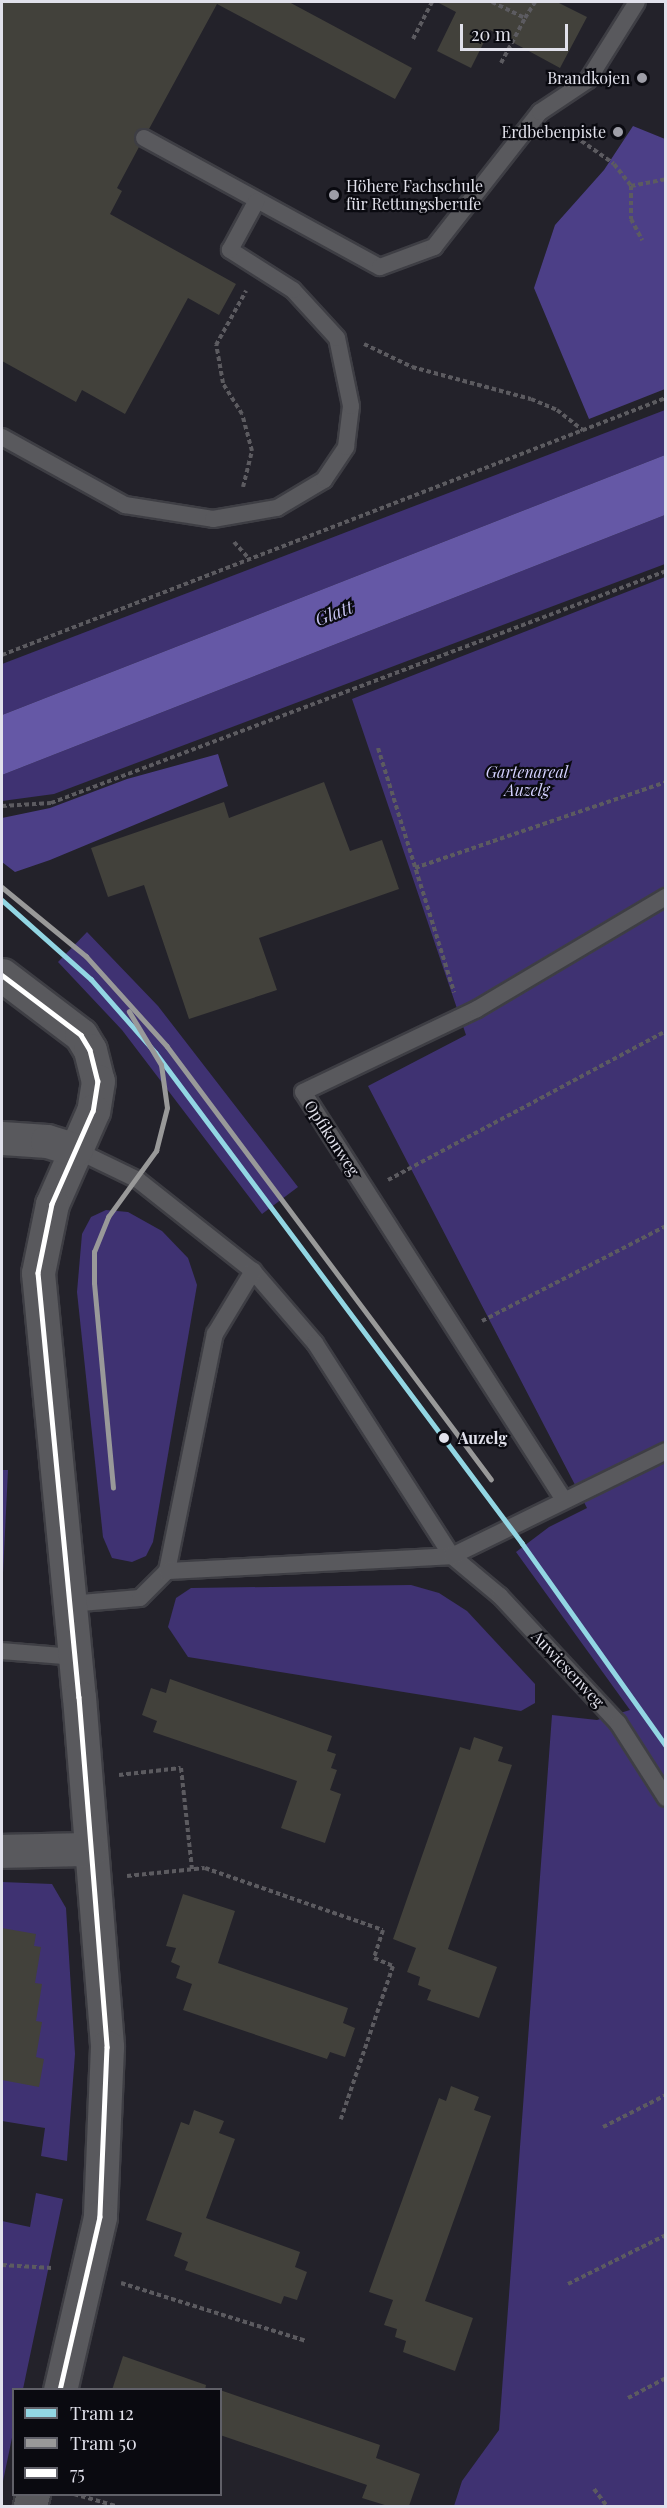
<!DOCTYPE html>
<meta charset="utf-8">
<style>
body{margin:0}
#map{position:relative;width:667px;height:2508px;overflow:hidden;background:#23222a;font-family:"Playfair Display",serif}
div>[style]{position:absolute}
.green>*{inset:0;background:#3f3272}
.forest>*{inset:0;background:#4c3f87}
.water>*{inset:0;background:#6558a6}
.building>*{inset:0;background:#42413b}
.path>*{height:4px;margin-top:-2px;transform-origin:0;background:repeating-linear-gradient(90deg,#5c5b60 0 4.5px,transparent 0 7.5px)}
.roads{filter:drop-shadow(2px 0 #3e3e44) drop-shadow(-2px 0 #3e3e44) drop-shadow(0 2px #3e3e44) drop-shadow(0 -2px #3e3e44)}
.lane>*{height:16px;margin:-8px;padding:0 8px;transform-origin:8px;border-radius:8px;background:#59595d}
.street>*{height:33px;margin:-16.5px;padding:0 16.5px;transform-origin:16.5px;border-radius:16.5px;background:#59595d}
.bus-1>*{height:4.5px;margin:-2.25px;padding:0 2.25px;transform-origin:2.25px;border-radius:2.25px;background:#fff}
.tram-1>*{height:4.5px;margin:-2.25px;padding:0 2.25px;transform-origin:2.25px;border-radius:2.25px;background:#92d6e3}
.tram-2>*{height:4.5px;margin:-2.25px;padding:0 2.25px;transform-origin:2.25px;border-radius:2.25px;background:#999}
.dots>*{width:16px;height:16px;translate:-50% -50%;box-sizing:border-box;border:3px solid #0a0a10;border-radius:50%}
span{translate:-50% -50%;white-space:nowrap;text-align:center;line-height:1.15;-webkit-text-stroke:4.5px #0a0a10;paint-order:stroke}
.poi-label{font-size:16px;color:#e1e1eb}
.right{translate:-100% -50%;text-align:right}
.left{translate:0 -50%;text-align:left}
.park-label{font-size:16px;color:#d4d1ff;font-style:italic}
.street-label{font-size:16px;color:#e1e1eb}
.stop-label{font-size:16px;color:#e1e1eb;font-weight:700}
.water-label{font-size:18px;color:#c5c1ef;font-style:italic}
.frame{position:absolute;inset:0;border:3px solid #e1e1eb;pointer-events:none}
.legend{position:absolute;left:12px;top:2388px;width:210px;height:108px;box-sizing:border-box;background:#0a0a10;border:2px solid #606068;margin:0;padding:8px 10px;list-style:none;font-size:18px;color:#e1e1eb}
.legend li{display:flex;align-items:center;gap:12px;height:30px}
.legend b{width:30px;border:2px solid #606068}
.scale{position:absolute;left:460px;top:24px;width:108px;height:27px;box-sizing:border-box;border:3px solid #e1e1eb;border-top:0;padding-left:8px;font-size:18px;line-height:21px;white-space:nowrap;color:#e1e1eb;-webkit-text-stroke:4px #0a0a10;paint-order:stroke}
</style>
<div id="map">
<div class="green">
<div style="clip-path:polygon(665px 410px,665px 455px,2px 715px,2px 664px)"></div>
<div style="clip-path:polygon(665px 515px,665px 564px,54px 794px,2px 801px,2px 775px)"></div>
<div style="clip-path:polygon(665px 577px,665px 2506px,454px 2506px,462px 2481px,499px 2430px,552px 1715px,597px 1720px,630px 1710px,516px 1552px,549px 1527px,587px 1508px,368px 1086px,466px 1035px,352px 699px)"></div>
<div style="clip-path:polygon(87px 932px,158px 1006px,298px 1187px,262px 1214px,122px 1030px,58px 962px)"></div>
<div style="clip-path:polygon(106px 1210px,128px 1212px,162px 1231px,188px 1258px,197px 1285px,153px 1542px,146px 1556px,132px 1562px,112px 1558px,103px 1537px,77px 1292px,82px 1234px,91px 1217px)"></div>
<div style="clip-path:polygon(2px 1470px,8px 1470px,2px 1594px)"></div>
<div style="clip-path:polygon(411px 1585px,439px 1593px,467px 1611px,535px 1684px,535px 1703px,521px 1711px,188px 1657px,168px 1627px,176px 1598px,191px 1588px)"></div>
<div style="clip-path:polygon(2px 1882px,52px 1884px,66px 1908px,75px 2054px,67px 2161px,41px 2156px,45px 2128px,2px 2121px)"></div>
<div style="clip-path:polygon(36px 2193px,63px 2199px,23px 2389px,14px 2390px,13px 2433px,2px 2486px,2px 2221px,30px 2227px)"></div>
</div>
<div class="forest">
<div style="clip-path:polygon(633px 126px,665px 139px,665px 389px,589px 419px,534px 288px,555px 225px,604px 170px)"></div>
<div style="clip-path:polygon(218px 754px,228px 786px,50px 860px,15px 872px,2px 862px,2px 818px,50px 808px,127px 779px)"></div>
</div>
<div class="water">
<div style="clip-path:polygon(665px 455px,665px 515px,2px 775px,2px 715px)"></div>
</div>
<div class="building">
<div style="clip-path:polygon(2px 2px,289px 2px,412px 68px,395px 99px,217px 4px,149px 129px,139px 129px,135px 134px,139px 147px,117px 188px,122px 191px,110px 214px,236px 284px,219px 315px,188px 298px,125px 414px,82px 390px,76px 402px,2px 361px)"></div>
<div style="clip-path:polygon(437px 2px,557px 2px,587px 17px,560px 68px,490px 30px,471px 68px,437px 51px,456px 12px)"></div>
<div style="clip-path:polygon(324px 782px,350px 851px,382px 840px,399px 889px,259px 938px,277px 990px,189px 1019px,144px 885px,108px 897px,91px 848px,224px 802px,229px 818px)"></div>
<div style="clip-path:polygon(170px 1679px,332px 1736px,327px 1751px,336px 1754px,331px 1768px,337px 1770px,330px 1790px,341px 1794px,325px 1843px,281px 1828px,297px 1781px,153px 1732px,157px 1721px,142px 1715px,151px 1688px,166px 1693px)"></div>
<div style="clip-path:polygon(474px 1737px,503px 1747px,498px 1761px,512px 1765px,448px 1949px,497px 1967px,479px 2018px,427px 2000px,431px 1990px,418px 1985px,420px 1977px,407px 1972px,416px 1948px,393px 1939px,460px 1747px,470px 1750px)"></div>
<div style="clip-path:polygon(183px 1894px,235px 1911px,218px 1963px,348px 2008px,343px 2023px,355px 2028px,345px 2057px,330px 2052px,327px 2059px,183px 2010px,192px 1984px,176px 1978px,180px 1966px,171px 1962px,176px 1948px,166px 1946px)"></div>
<div style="clip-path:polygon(2px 1928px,36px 1934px,34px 1946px,41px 1947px,35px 1983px,42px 1984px,36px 2021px,42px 2022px,36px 2057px,44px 2059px,39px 2087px,2px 2080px)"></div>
<div style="clip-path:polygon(451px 2086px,479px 2097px,474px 2110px,491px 2116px,425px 2301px,473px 2318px,455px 2371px,403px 2352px,406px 2341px,395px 2337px,397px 2329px,384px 2325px,393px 2300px,369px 2292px,439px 2098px,446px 2101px)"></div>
<div style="clip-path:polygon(194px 2110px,224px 2121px,219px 2133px,235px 2139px,206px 2218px,300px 2252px,295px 2267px,307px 2272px,297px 2300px,284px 2296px,281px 2304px,185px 2270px,188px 2262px,174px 2256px,182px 2233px,146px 2220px,181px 2122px,189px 2125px)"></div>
<div style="clip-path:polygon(123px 2356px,206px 2385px,205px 2390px,112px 2390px)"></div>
<div style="clip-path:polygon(220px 2390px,380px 2445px,376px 2458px,420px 2474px,409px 2506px,388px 2506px,362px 2498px,367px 2485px,220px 2435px)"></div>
</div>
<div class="path">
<div style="left:492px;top:2px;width:37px;rotate:26deg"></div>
<div style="left:525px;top:18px;width:19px;rotate:-58deg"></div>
<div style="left:413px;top:39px;width:42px;rotate:-62.8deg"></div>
<div style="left:501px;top:63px;width:51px;rotate:-61.9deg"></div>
<div style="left:563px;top:128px;width:62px;rotate:35.2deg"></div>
<div style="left:614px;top:164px;width:28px;rotate:52deg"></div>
<div style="left:631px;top:186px;width:33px;rotate:90deg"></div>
<div style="left:631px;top:219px;width:24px;rotate:62deg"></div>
<div style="left:631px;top:186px;width:36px;rotate:-11deg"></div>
<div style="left:364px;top:344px;width:53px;rotate:25.6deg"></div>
<div style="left:412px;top:367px;width:123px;rotate:15.1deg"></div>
<div style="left:531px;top:399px;width:28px;rotate:23deg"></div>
<div style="left:557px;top:410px;width:33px;rotate:38deg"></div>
<div style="left:243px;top:487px;width:37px;rotate:-76deg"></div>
<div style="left:252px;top:451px;width:38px;rotate:-105deg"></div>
<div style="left:242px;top:414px;width:36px;rotate:-122deg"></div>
<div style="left:223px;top:383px;width:39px;rotate:-100deg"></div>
<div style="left:216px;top:345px;width:62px;rotate:-60.9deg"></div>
<div style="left:234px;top:542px;width:24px;rotate:48deg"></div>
<div style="left:2px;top:655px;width:712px;rotate:-21.16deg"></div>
<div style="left:378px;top:748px;width:256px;rotate:72.7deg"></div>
<div style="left:2px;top:806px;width:49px;rotate:-3.5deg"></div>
<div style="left:51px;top:803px;width:657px;rotate:-20.67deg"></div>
<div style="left:415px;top:868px;width:265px;rotate:-18.9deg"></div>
<div style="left:388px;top:1180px;width:315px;rotate:-28.2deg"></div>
<div style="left:482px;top:1321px;width:207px;rotate:-27.3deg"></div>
<div style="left:119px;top:1775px;width:62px;rotate:-6.4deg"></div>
<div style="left:181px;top:1768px;width:102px;rotate:83.8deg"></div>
<div style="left:127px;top:1876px;width:78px;rotate:-5.9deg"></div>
<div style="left:205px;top:1868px;width:188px;rotate:19.2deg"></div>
<div style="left:383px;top:1930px;width:29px;rotate:108deg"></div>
<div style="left:374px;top:1958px;width:21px;rotate:23deg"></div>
<div style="left:393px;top:1966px;width:162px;rotate:108.8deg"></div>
<div style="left:603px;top:2127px;width:71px;rotate:-26.9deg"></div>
<div style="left:2px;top:2265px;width:50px;rotate:3.4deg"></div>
<div style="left:121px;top:2283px;width:194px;rotate:17.4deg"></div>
<div style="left:568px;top:2284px;width:110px;rotate:-26.6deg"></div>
<div style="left:628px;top:2398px;width:43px;rotate:-27.8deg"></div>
<div style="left:594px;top:2489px;width:21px;rotate:53deg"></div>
<div style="left:74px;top:2494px;width:44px;rotate:15.9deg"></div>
</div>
<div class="roads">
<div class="lane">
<div style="left:144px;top:138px;width:269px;rotate:28.7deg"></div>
<div style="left:380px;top:267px;width:58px;rotate:-20.3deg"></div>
<div style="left:434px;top:247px;width:172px;rotate:-51.9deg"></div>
<div style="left:540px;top:112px;width:58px;rotate:-33.7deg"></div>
<div style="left:588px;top:80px;width:92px;rotate:-57.9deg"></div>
<div style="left:2px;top:437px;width:141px;rotate:28.9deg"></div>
<div style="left:125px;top:505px;width:89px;rotate:9deg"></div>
<div style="left:213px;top:519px;width:65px;rotate:-9.8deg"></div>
<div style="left:277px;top:508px;width:55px;rotate:-30.8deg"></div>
<div style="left:324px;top:480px;width:40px;rotate:-56deg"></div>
<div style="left:346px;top:447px;width:41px;rotate:-83deg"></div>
<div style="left:351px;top:406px;width:69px;rotate:-101.6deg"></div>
<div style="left:337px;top:338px;width:65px;rotate:-132.5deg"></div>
<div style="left:293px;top:290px;width:75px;rotate:-147.6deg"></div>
<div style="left:230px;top:250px;width:55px;rotate:-61.6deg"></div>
<div style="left:76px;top:1150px;width:69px;rotate:25.8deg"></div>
<div style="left:138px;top:1180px;width:147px;rotate:38.4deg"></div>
<div style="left:253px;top:1271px;width:95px;rotate:49.3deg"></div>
<div style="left:315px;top:1343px;width:253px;rotate:57.3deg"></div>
<div style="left:452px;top:1556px;width:62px;rotate:39.8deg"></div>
<div style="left:500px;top:1596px;width:173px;rotate:47.1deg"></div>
<div style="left:618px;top:1723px;width:89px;rotate:57.4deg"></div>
<div style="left:564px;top:1500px;width:484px;rotate:-122.6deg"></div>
<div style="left:303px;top:1092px;width:193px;rotate:-25.5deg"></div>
<div style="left:477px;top:1009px;width:220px;rotate:-30.7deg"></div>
<div style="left:167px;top:1571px;width:242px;rotate:-78.6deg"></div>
<div style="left:215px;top:1334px;width:74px;rotate:-58.9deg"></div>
<div style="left:69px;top:1604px;width:71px;rotate:-4.8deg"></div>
<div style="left:140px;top:1598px;width:38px;rotate:-45deg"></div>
<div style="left:167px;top:1571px;width:285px;rotate:-3deg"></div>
<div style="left:452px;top:1556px;width:238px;rotate:-26.1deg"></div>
<div style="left:2px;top:1651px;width:73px;rotate:4.7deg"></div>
</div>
<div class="street">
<div style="left:2px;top:975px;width:99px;rotate:37.2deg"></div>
<div style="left:81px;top:1035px;width:17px;rotate:59deg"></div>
<div style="left:90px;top:1050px;width:32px;rotate:76deg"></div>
<div style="left:98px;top:1081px;width:30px;rotate:99deg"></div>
<div style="left:93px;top:1111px;width:102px;rotate:113.8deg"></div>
<div style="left:52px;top:1204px;width:70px;rotate:101.5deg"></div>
<div style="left:38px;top:1273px;width:426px;rotate:84.5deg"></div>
<div style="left:79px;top:1697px;width:351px;rotate:85.4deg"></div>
<div style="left:107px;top:2047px;width:170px;rotate:92.4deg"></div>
<div style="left:100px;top:2217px;width:178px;rotate:103deg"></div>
<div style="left:2px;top:1138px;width:45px;rotate:3.8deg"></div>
<div style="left:47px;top:1141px;width:30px;rotate:17deg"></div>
<div style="left:2px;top:1851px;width:89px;rotate:-1.3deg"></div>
<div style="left:30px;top:2506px;width:12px;rotate:-76deg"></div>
</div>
</div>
<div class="bus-1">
<div style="left:2px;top:975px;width:99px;rotate:37.2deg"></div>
<div style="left:81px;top:1035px;width:17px;rotate:59deg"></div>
<div style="left:90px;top:1050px;width:32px;rotate:76deg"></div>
<div style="left:98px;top:1081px;width:30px;rotate:99deg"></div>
<div style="left:93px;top:1111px;width:102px;rotate:113.8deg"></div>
<div style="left:52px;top:1204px;width:70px;rotate:101.5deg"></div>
<div style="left:38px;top:1273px;width:426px;rotate:84.5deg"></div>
<div style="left:79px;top:1697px;width:351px;rotate:85.4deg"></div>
<div style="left:107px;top:2047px;width:170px;rotate:92.4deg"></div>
<div style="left:100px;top:2217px;width:178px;rotate:103deg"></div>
</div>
<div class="tram-1">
<div style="left:2px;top:900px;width:119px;rotate:41.6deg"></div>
<div style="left:91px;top:979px;width:98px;rotate:48.7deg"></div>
<div style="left:156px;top:1053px;width:612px;rotate:53.24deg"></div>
<div style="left:522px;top:1543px;width:249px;rotate:54.6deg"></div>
</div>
<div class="tram-2">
<div style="left:2px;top:887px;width:109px;rotate:39.4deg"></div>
<div style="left:86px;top:956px;width:121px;rotate:48deg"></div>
<div style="left:167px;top:1046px;width:541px;rotate:53.19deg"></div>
<div style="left:113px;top:1488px;width:206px;rotate:-95.3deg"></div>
<div style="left:94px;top:1283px;width:31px;rotate:-90deg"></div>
<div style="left:94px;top:1252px;width:38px;rotate:-68deg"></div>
<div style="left:108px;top:1217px;width:82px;rotate:-54deg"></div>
<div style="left:156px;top:1151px;width:44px;rotate:-75.7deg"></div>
<div style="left:167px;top:1108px;width:43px;rotate:-97.9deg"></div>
<div style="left:161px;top:1065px;width:62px;rotate:-121.1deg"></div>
</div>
<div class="dots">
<div style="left:642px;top:78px;background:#9e9ea7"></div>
<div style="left:618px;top:132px;background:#9e9ea7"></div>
<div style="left:334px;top:195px;background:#9e9ea7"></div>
<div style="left:444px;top:1438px;background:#e1e1eb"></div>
</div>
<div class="poi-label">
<span class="right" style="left:630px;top:78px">Brandkojen</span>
<span class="right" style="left:606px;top:132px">Erdbebenpiste</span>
<span class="left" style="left:346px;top:195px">Höhere Fachschule<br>für Rettungsberufe</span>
</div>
<div class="park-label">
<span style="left:527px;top:781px">Gartenareal<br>Auzelg</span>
</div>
<div class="street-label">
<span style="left:332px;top:1138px;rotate:57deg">Opfikonweg</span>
<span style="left:568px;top:1669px;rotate:47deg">Auwiesenweg</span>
</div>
<div class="stop-label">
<span class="left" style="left:458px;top:1438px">Auzelg</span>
</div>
<div class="water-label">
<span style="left:334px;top:613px;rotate:-21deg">Glatt</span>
</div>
<div class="frame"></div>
<ul class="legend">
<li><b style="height:8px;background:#92d6e3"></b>Tram 12</li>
<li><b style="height:8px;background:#999"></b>Tram 50</li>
<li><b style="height:8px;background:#fff"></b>75</li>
</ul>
<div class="scale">20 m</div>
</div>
